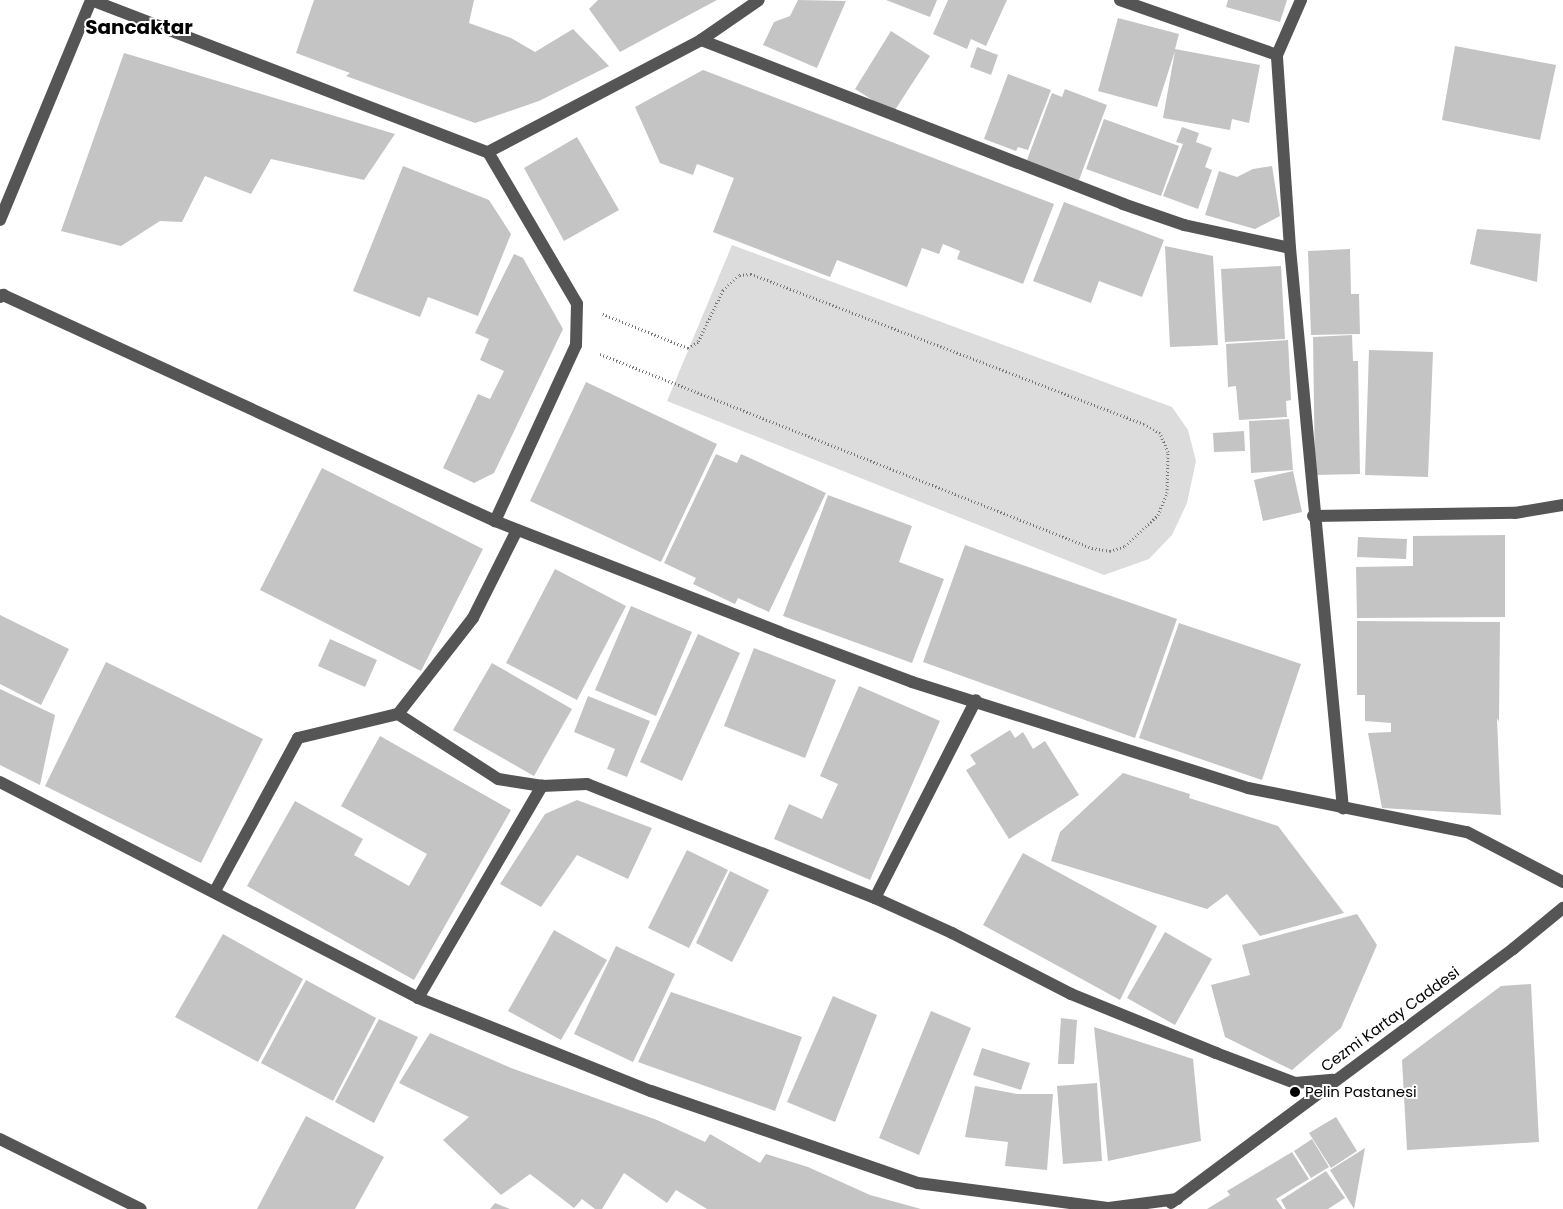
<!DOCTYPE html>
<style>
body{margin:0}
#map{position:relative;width:1563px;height:1209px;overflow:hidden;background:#fff;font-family:Poppins,sans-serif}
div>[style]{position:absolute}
.green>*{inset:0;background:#dcdcdc}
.building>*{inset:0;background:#c4c4c4}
.path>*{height:3px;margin-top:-1.5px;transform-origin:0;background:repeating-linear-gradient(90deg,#777 0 1px,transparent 0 3.5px)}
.minor>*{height:12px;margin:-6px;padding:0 6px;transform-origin:6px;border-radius:6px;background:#555}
.dots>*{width:14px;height:14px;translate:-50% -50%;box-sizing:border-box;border:2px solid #fff;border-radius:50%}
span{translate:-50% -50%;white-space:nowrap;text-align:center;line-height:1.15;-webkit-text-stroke:4px #fff;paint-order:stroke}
.street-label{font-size:15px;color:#000}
.poi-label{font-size:15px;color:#000}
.left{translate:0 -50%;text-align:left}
.district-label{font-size:20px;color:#000;font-weight:700}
</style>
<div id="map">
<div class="green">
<div style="clip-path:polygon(732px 245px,1172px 407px,1188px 430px,1196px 461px,1187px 503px,1172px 535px,1149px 559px,1104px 575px,667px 401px)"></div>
</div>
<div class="building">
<div style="clip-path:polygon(314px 0,474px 0,469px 23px,511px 38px,535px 52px,573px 29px,609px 66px,539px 101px,475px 123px,346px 76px,350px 73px,296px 53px)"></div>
<div style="clip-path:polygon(598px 0,717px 0,620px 52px,589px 9px)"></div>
<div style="clip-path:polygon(798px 0,846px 1px,817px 68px,763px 45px,774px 22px,790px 16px)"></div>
<div style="clip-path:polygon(886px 0,937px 0,930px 17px)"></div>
<div style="clip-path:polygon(948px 0,1007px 0,986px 46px,971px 39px,967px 49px,933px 34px)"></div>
<div style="clip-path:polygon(1228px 0,1287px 0,1280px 22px,1226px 7px)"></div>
<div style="clip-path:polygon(1118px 18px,1179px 34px,1175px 49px,1260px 65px,1249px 123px,1232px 119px,1230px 130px,1163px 118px,1175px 51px,1157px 107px,1098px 91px)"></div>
<div style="clip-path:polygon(891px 31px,930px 56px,893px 113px,855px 89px)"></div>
<div style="clip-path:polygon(1455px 46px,1556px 65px,1540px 140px,1442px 120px)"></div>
<div style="clip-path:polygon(977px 47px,998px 55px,991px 75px,970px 67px)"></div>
<div style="clip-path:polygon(124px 53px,395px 134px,364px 180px,271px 159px,251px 194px,205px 176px,182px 222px,160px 221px,121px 246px,61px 231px)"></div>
<div style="clip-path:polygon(703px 70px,1054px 204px,1023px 284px,957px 259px,960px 251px,943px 244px,939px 254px,922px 248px,907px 287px,837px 260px,830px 277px,713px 232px,734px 178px,697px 164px,693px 175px,660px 163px,635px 107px)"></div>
<div style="clip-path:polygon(1008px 74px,1051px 90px,1028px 150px,1018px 147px,1016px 151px,984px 139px)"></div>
<div style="clip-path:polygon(1065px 89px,1107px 105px,1079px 180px,1027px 160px,1052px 93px,1062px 97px)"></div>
<div style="clip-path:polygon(1104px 119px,1179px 146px,1161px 196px,1086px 169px)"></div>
<div style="clip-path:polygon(1182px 127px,1199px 133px,1196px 142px,1212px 148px,1205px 167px,1212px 170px,1198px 209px,1163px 196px,1183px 144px,1176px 142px)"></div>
<div style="clip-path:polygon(577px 137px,619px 210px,564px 241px,524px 168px)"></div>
<div style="clip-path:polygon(403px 166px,489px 200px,511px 234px,478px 316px,428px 297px,420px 317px,353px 291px)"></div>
<div style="clip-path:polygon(1272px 166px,1280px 216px,1255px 229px,1205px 215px,1219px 171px,1237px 177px,1253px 169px)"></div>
<div style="clip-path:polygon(1064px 202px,1164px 240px,1142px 297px,1099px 281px,1091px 303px,1033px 281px)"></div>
<div style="clip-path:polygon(1477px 229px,1541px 234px,1537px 282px,1470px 264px)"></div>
<div style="clip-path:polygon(1165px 246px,1213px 256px,1218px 345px,1170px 347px)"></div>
<div style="clip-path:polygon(1350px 249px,1351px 294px,1359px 294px,1360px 334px,1311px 335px,1308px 251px)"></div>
<div style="clip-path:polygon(514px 254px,523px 258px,563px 329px,494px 473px,474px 483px,443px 468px,478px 394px,490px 399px,504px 371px,480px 360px,489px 339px,475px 333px)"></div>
<div style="clip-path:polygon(1281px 266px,1285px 339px,1225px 342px,1221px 269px)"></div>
<div style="clip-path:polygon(1352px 335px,1353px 361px,1358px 361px,1360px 474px,1315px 475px,1313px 337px)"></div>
<div style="clip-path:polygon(1288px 340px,1291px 400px,1286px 401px,1287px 417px,1239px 420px,1236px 386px,1228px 387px,1226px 344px)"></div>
<div style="clip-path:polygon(1369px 350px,1433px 352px,1428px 477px,1365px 475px)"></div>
<div style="clip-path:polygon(586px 382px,717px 444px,661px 562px,530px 501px)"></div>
<div style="clip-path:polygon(1289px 419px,1293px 470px,1251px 473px,1249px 421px)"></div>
<div style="clip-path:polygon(1244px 431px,1245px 451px,1214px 452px,1213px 433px)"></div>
<div style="clip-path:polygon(716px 454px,737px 463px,741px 454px,826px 493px,769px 612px,738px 598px,735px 604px,693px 584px,696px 578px,664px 563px)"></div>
<div style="clip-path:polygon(322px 468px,483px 549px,421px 671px,260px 590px)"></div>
<div style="clip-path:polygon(1293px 471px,1302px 512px,1263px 521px,1254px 480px)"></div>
<div style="clip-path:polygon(828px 495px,912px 526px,899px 562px,944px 579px,912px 663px,783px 616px)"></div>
<div style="clip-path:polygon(1505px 535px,1505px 617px,1357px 618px,1356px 567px,1413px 566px,1413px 536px)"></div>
<div style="clip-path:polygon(1358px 537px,1407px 539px,1406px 559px,1357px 557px)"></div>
<div style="clip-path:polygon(965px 545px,1177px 619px,1135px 738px,923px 662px)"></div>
<div style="clip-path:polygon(555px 569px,626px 606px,577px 700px,506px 663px)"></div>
<div style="clip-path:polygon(631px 606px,692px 632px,656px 716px,595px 690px)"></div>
<div style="clip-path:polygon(0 615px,69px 649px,41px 705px,0 684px)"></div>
<div style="clip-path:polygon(1357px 621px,1500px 622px,1499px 722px,1497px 718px,1501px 815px,1382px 808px,1368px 733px,1391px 732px,1391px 723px,1365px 721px,1365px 695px,1357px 695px)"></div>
<div style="clip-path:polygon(1179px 623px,1301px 664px,1262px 780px,1139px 738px)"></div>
<div style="clip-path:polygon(698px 634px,740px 653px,682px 781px,640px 762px)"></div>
<div style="clip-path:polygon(330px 639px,377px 660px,365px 687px,318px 666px)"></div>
<div style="clip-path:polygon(754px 648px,836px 680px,805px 758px,724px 726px)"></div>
<div style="clip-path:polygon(106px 662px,263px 739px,201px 863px,45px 786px)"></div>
<div style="clip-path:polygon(492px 663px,572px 709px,534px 776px,453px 730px)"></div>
<div style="clip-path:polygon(859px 686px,940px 721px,870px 880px,774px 839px,789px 804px,822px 819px,838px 784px,820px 776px)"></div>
<div style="clip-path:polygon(0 689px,55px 715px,40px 785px,0 765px)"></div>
<div style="clip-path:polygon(588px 696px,650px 721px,627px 777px,607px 769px,615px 749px,574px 732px)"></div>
<div style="clip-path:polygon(1010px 730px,1015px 738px,1023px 732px,1033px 749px,1045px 741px,1079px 795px,1009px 839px,966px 770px,976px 764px,970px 755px)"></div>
<div style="clip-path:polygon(380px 736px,511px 810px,414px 980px,247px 886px,295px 801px,363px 839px,354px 855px,409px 886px,427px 854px,341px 806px)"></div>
<div style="clip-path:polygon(1123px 773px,1190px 794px,1189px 798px,1278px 826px,1344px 913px,1260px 936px,1227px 894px,1207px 909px,1051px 861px,1060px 832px)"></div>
<div style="clip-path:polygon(577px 800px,652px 828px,628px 879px,577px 855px,541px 907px,500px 884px,545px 814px)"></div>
<div style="clip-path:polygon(687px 850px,728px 870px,689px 948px,648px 928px)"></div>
<div style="clip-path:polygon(1023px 853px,1157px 926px,1120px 1000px,983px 925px)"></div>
<div style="clip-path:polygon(730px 871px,769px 890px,732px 962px,696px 943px)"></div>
<div style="clip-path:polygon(1357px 914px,1377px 945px,1341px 1028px,1292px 1070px,1225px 1037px,1211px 985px,1250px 975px,1242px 945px)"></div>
<div style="clip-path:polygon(554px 930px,607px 960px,561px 1040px,508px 1011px)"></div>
<div style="clip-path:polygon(1165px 932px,1212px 959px,1175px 1025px,1127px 998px)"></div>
<div style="clip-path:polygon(223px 934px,303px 979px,258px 1062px,175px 1017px)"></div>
<div style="clip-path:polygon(616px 946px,675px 974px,633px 1062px,574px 1034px)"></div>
<div style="clip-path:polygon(306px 980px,376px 1018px,333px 1101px,261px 1063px)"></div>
<div style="clip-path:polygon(1531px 984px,1539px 1142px,1407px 1150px,1402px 1060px,1501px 986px)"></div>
<div style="clip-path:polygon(671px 992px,802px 1037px,775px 1111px,638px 1062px)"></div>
<div style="clip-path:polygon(833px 996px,877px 1015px,835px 1122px,787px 1102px)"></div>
<div style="clip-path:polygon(931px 1011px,971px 1028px,919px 1155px,879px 1138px)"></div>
<div style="clip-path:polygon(1061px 1018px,1077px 1020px,1074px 1064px,1058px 1064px)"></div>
<div style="clip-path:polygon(379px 1019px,418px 1037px,374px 1123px,335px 1102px)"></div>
<div style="clip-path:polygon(1094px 1027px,1193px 1059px,1201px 1141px,1108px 1161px)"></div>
<div style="clip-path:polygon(430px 1033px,511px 1068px,657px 1120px,705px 1142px,710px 1134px,760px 1163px,766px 1154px,808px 1167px,870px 1195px,921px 1209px,707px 1209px,676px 1190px,667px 1203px,624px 1173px,602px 1209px,595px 1209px,582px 1199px,574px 1208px,530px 1174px,501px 1195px,443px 1140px,469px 1117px,399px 1083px)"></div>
<div style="clip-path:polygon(982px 1048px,1030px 1063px,1021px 1090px,973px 1075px)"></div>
<div style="clip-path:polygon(1097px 1083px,1102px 1161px,1063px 1164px,1057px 1086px)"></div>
<div style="clip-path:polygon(975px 1086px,1017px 1094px,1053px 1094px,1047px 1170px,1005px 1166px,1008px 1142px,965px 1137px)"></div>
<div style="clip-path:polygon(306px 1116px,384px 1157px,355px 1209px,257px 1209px)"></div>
<div style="clip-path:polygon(1336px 1117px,1357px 1151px,1331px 1168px,1309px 1133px)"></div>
<div style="clip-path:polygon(1312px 1139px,1329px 1167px,1311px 1178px,1294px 1151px)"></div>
<div style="clip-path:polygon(1365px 1148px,1354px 1209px,1330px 1170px)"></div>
<div style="clip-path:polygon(1292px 1152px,1309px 1179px,1276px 1199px,1283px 1209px,1207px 1209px,1230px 1195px,1227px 1191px)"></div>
<div style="clip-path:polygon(1326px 1171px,1345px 1198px,1328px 1209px,1286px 1209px,1281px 1200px)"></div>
<div style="clip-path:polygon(495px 1203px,510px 1209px,490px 1209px)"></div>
</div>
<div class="path">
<div style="left:600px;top:354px;width:529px;rotate:21.52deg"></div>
<div style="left:1092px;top:548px;width:18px;rotate:9deg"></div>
<div style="left:1110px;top:551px;width:16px;rotate:-18deg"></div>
<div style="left:1125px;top:546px;width:45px;rotate:-43.2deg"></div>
<div style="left:1158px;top:515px;width:24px;rotate:-68deg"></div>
<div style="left:1167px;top:493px;width:41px;rotate:-88.6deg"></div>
<div style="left:1168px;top:452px;width:21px;rotate:-113deg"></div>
<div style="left:1160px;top:433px;width:18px;rotate:-151deg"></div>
<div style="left:1144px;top:424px;width:421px;rotate:-159.1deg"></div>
<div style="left:751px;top:274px;width:12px;rotate:175deg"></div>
<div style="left:739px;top:275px;width:22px;rotate:137deg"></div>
<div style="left:723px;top:290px;width:58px;rotate:115.7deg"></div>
<div style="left:698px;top:342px;width:12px;rotate:149deg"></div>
<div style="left:688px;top:348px;width:92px;rotate:-158.2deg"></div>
</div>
<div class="minor">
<div style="left:91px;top:0;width:425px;rotate:21deg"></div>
<div style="left:488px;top:152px;width:176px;rotate:59.6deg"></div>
<div style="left:577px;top:304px;width:41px;rotate:91.4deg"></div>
<div style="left:576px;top:345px;width:194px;rotate:114.7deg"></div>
<div style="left:1120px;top:0;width:166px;rotate:19.3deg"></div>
<div style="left:701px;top:40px;width:70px;rotate:-34.6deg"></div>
<div style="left:488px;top:152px;width:241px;rotate:-27.7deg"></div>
<div style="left:701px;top:40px;width:453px;rotate:21.2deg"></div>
<div style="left:1123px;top:204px;width:65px;rotate:19deg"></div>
<div style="left:1184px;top:225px;width:108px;rotate:12.2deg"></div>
<div style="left:1290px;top:248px;width:193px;rotate:-93.9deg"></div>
<div style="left:1277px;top:55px;width:60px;rotate:-66.4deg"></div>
<div style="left:0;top:220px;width:238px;rotate:-67.5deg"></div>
<div style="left:1290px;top:248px;width:563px;rotate:84.6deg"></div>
<div style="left:0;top:297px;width:4px;rotate:-34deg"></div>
<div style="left:3px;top:295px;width:541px;rotate:24.67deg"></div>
<div style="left:495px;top:521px;width:305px;rotate:21.3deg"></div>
<div style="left:779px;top:632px;width:142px;rotate:20.6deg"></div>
<div style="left:912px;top:682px;width:352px;rotate:17.5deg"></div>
<div style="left:1248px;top:788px;width:223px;rotate:11.4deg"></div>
<div style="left:1467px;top:832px;width:108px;rotate:27.5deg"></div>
<div style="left:1313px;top:516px;width:202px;rotate:-0.9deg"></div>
<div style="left:1515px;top:513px;width:49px;rotate:-9.5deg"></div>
<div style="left:517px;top:530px;width:98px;rotate:116.6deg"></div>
<div style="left:473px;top:618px;width:122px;rotate:128deg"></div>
<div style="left:398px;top:714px;width:119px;rotate:33deg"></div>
<div style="left:498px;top:779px;width:45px;rotate:9deg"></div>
<div style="left:542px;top:786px;width:45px;rotate:-2.5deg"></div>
<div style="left:587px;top:784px;width:310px;rotate:21.6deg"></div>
<div style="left:875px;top:898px;width:85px;rotate:24.4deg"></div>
<div style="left:952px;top:933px;width:134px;rotate:27.1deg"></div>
<div style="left:1071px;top:994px;width:157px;rotate:22.1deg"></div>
<div style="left:1216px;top:1053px;width:85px;rotate:20.8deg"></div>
<div style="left:1295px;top:1083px;width:38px;rotate:-5deg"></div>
<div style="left:0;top:782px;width:471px;rotate:27.3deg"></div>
<div style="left:418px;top:998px;width:251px;rotate:21.8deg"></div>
<div style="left:651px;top:1091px;width:282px;rotate:19deg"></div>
<div style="left:918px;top:1183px;width:193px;rotate:7.5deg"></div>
<div style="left:1109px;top:1208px;width:69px;rotate:-7.5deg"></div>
<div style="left:215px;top:891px;width:174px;rotate:-61.5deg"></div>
<div style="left:298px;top:738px;width:103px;rotate:-13.5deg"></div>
<div style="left:875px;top:898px;width:222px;rotate:-63deg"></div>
<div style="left:418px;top:998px;width:246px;rotate:-59.7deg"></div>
<div style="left:0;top:1139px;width:157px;rotate:26.4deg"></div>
<div style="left:1171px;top:1203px;width:426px;rotate:-36.6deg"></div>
<div style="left:1513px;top:949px;width:65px;rotate:-39.4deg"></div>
</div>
<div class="dots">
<div style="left:1295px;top:1092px;background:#000"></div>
</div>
<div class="street-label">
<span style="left:1390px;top:1019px;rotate:-36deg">Cezmi Kartay Caddesi</span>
</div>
<div class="poi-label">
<span class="left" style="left:1305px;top:1092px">Pelin Pastanesi</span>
</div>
<div class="district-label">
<span style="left:139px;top:27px">Sancaktar</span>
</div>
</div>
